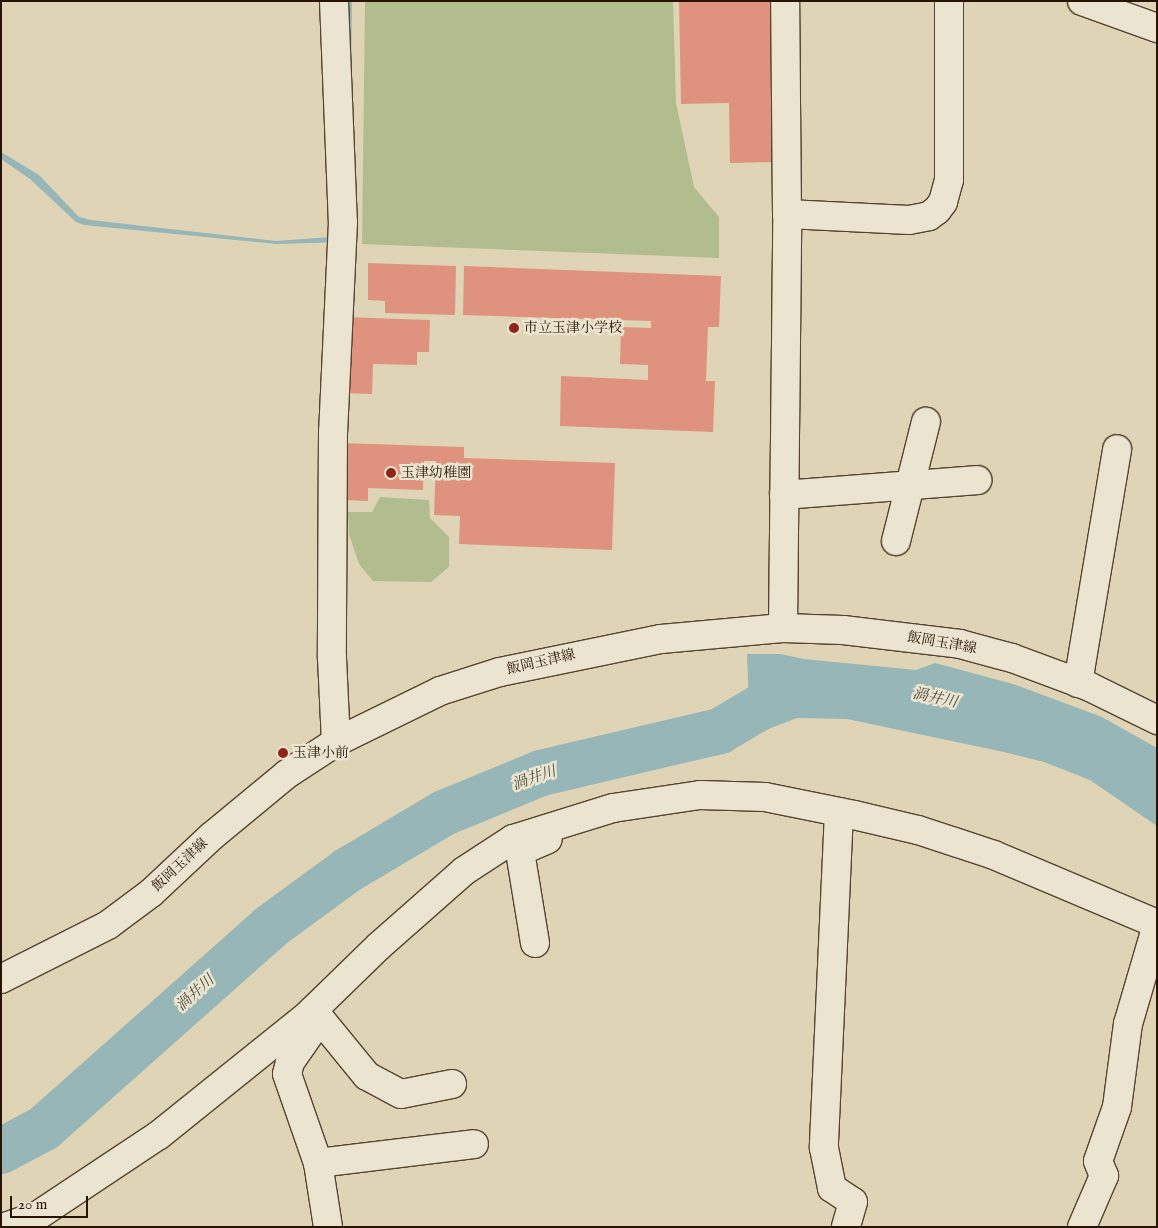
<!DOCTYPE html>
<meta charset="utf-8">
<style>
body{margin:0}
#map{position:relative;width:1158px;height:1228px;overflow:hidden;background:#dfd5b6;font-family:"IM FELL English","Noto Serif JP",serif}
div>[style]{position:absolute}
.green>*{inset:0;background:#b1bd8f}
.water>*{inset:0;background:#97b6b7}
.river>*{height:46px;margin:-23px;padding:0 23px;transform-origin:23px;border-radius:23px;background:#97b6b7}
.building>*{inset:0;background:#df937e}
.roads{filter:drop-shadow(1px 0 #56442e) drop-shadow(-1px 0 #56442e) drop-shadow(0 1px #56442e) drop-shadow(0 -1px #56442e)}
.minor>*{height:28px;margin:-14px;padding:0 14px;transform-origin:14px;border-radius:14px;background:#eae4d0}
.secondary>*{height:28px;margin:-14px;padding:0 14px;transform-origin:14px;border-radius:14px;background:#eae4d0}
.dots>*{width:14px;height:14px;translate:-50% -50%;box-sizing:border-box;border:2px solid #eae4d0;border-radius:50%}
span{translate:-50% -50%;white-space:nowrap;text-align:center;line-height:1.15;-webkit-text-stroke:5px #eae4d0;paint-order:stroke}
.poi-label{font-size:14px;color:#281300}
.left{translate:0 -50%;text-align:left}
.street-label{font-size:14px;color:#281300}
.water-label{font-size:15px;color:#4f4c40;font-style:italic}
.frame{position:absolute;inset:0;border:2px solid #281300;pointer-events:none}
.scale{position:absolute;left:10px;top:1196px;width:78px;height:22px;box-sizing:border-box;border:2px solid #281300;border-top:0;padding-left:6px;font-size:15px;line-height:18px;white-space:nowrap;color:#281300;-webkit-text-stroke:4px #eae4d0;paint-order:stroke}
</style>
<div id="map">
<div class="green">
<div style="clip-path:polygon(365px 1px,673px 1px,676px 103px,694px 187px,719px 217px,719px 258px,362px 244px)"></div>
<div style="clip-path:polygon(380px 497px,429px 500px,430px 518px,449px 537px,449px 567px,431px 582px,373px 581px,359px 564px,349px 534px,348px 512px,372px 512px)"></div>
</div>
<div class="water">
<div style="clip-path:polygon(344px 1px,352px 1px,349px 242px,276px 244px,84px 225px,76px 222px,30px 179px,1px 159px,1px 152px,39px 175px,79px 217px,91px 220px,276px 241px,345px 236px)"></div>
<div style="clip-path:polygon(747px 654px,780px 654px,804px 659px,916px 670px,935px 663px,1013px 684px,1102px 717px,1157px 748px,1157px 826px,1090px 780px,1044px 762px,1004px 752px,847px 719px,797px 718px,750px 736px)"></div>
</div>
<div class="river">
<div style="left:1px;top:1151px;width:49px;rotate:-28.1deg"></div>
<div style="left:44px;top:1128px;width:302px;rotate:-41.6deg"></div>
<div style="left:270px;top:927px;width:97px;rotate:-36.2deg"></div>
<div style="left:348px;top:870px;width:112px;rotate:-30.7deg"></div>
<div style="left:444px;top:813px;width:105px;rotate:-22.4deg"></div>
<div style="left:541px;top:773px;width:184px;rotate:-13.2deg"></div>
<div style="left:720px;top:731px;width:84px;rotate:-30.8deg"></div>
<div style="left:792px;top:688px;width:13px;rotate:4deg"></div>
</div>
<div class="building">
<div style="clip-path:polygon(679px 1px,773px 1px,776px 162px,730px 163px,729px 103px,681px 104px)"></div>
<div style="clip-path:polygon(368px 263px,456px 266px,455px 315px,385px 313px,385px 301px,368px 300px)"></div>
<div style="clip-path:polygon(464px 266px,721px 276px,719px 327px,708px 327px,706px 381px,715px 381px,713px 432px,560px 426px,561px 376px,648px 380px,648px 365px,620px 364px,621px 327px,651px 328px,651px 321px,463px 315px)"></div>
<div style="clip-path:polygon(344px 317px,430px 320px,429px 352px,417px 352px,417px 365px,373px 364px,372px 394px,341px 393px)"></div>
<div style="clip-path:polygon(341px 443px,464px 447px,464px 458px,615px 463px,612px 550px,459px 544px,460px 516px,434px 515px,436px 461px,424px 461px,423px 490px,368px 488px,368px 501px,340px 500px)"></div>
</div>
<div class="roads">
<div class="minor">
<div style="left:334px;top:1px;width:221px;rotate:87.7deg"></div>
<div style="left:343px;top:222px;width:210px;rotate:92.7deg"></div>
<div style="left:333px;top:432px;width:226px;rotate:90.3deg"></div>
<div style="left:332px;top:658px;width:84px;rotate:87.3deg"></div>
<div style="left:1082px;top:1px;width:80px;rotate:19.8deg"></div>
<div style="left:787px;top:214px;width:122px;rotate:2.8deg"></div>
<div style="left:909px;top:220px;width:20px;rotate:-11deg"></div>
<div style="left:929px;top:216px;width:10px;rotate:-37deg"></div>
<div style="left:937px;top:210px;width:10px;rotate:-53deg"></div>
<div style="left:943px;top:202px;width:23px;rotate:-75deg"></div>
<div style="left:949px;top:180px;width:179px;rotate:-90deg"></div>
<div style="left:784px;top:495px;width:194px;rotate:-4.4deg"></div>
<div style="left:896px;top:541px;width:123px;rotate:-75.9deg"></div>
<div style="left:783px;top:628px;width:414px;rotate:-89.4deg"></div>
<div style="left:787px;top:214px;width:213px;rotate:-90.5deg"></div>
<div style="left:1078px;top:683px;width:237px;rotate:-80.5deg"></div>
<div style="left:839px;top:812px;width:336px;rotate:92.6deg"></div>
<div style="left:824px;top:1148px;width:41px;rotate:78.7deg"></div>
<div style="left:832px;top:1188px;width:25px;rotate:34deg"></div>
<div style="left:853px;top:1202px;width:26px;rotate:106deg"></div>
<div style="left:535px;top:943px;width:93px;rotate:-99.3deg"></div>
<div style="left:520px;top:851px;width:30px;rotate:-23deg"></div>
<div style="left:313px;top:1010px;width:85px;rotate:50.7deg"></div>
<div style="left:367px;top:1076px;width:38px;rotate:28deg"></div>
<div style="left:401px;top:1094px;width:52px;rotate:-11.1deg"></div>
<div style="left:320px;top:1019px;width:52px;rotate:124.9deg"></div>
<div style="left:290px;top:1062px;width:12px;rotate:104deg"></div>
<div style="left:287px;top:1074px;width:94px;rotate:70.8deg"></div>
<div style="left:318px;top:1163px;width:65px;rotate:81.1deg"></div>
<div style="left:318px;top:1163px;width:157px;rotate:-6.9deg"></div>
<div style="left:5px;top:1227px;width:34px;rotate:-19deg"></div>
<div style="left:37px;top:1216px;width:146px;rotate:-33.6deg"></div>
<div style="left:159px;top:1135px;width:190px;rotate:-38.8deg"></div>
<div style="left:307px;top:1016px;width:100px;rotate:-44.2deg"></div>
<div style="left:379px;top:946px;width:113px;rotate:-41.4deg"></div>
<div style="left:464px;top:871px;width:59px;rotate:-33.1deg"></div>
<div style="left:513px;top:839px;width:105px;rotate:-17.2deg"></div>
<div style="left:613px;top:808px;width:88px;rotate:-8.5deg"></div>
<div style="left:700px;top:795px;width:65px;rotate:1.8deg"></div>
<div style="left:765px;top:797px;width:91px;rotate:11.4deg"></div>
<div style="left:854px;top:815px;width:66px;rotate:13.2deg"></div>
<div style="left:918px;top:830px;width:80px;rotate:18.2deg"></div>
<div style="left:994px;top:855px;width:177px;rotate:22.9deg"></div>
<div style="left:1082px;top:1227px;width:56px;rotate:-66.7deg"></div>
<div style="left:1104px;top:1176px;width:16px;rotate:-112deg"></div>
<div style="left:1098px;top:1161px;width:57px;rotate:-70.6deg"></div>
<div style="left:1117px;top:1107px;width:84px;rotate:-82.5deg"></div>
<div style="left:1128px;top:1024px;width:103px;rotate:-73.7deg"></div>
</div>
<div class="secondary">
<div style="left:1px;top:979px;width:120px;rotate:-26.8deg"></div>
<div style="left:108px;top:925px;width:54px;rotate:-36.7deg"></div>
<div style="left:151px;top:893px;width:83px;rotate:-43.1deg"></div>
<div style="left:212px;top:836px;width:97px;rotate:-39.6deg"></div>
<div style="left:287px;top:774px;width:59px;rotate:-33.1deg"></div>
<div style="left:336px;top:742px;width:116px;rotate:-26.1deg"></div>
<div style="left:440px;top:691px;width:63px;rotate:-17.6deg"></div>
<div style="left:500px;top:672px;width:164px;rotate:-11.6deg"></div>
<div style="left:661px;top:639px;width:122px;rotate:-5.2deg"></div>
<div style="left:783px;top:628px;width:60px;rotate:1.9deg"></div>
<div style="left:843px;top:630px;width:118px;rotate:6.8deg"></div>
<div style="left:960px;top:644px;width:54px;rotate:15.1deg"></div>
<div style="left:1012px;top:658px;width:83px;rotate:20.4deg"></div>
<div style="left:1090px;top:687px;width:75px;rotate:26.2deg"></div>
</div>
</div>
<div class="dots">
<div style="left:514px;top:328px;background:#8f2418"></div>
<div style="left:391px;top:473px;background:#8f2418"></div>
<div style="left:283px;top:753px;background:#8f2418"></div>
</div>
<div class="poi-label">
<span class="left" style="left:524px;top:328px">市立玉津小学校</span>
<span class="left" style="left:401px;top:473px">玉津幼稚園</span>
<span class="left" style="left:293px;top:753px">玉津小前</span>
</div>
<div class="street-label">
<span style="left:942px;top:643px;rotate:10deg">飯岡玉津線</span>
<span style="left:541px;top:662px;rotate:-13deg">飯岡玉津線</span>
<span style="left:180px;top:865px;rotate:-43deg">飯岡玉津線</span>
</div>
<div class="water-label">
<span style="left:935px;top:698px;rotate:12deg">渦井川</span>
<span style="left:534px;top:778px;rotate:-19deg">渦井川</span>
<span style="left:195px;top:993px;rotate:-42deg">渦井川</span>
</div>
<div class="frame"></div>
<div class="scale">20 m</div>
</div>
